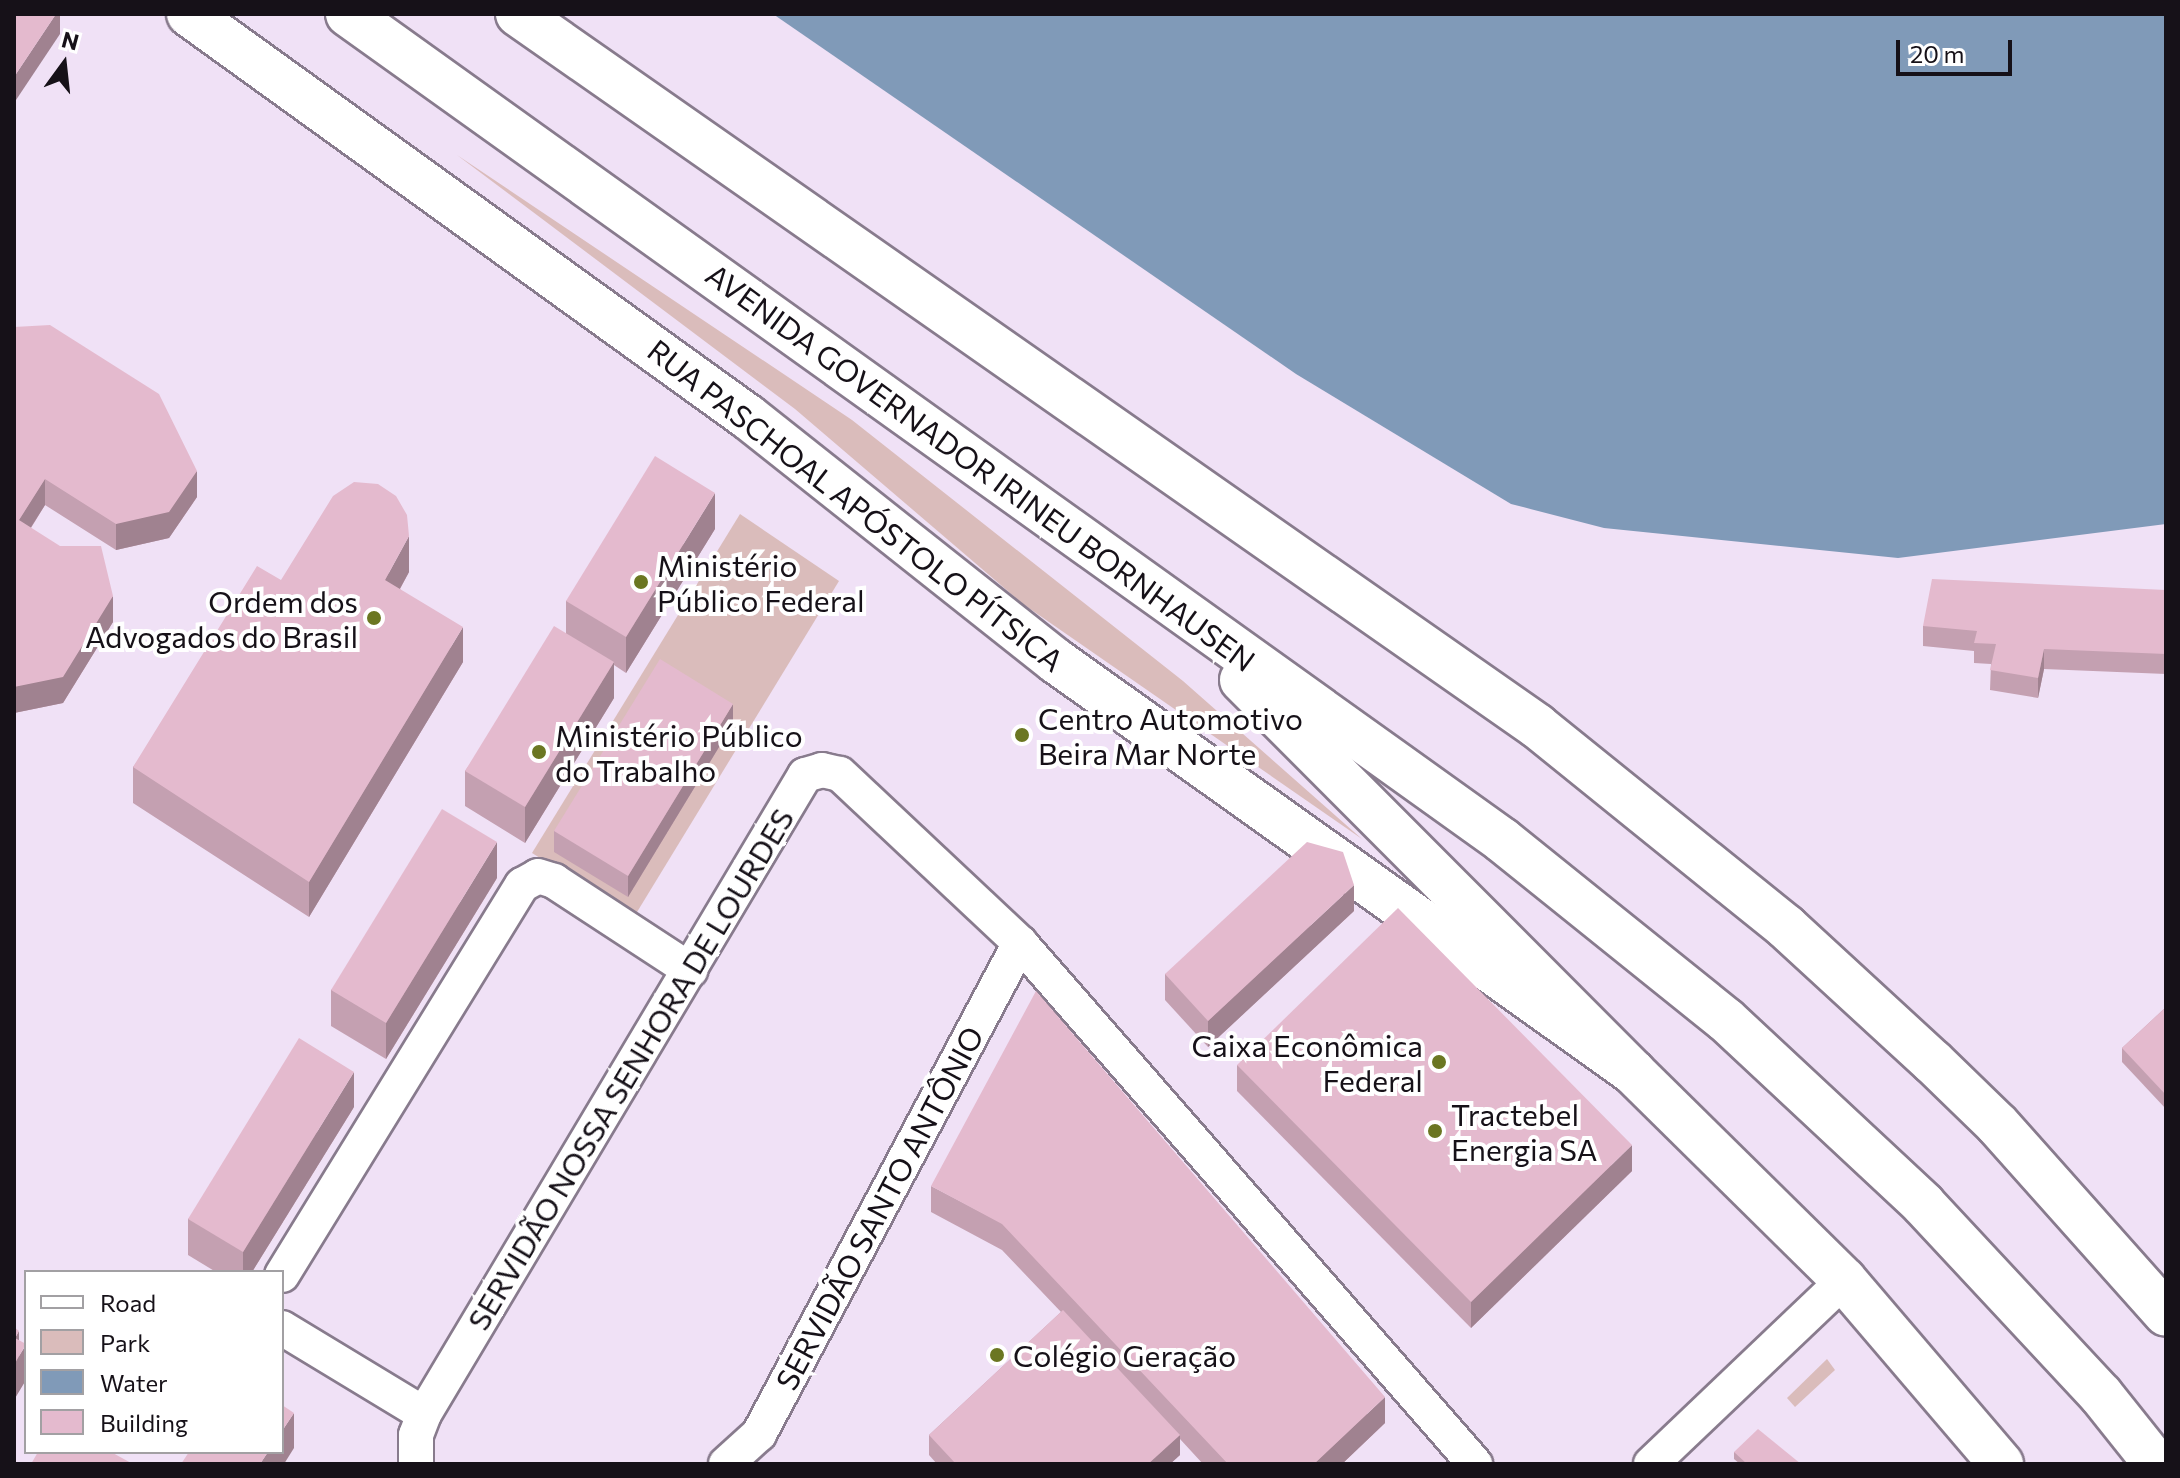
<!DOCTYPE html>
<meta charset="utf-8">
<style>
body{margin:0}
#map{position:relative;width:2180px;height:1478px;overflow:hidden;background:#f0e1f6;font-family:Commissioner,sans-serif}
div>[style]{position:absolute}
.green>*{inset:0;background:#dabcbb}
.water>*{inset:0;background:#809ab8}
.roads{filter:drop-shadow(2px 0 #887b8d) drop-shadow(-2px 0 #887b8d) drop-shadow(0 2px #887b8d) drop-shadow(0 -2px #887b8d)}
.minor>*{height:34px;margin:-17px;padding:0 17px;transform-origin:17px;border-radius:17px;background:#fff}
.primary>*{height:44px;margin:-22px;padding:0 22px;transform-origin:22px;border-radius:22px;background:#fff}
.trunk>*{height:44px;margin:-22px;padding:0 22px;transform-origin:22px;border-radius:22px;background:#fff}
.wall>*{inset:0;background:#c4a0b1}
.shaded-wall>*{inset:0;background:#a08290}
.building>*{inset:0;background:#e4bace}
.dots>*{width:22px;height:22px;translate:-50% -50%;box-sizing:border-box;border:4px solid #fff;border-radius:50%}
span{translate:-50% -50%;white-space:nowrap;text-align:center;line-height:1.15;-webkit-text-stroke:8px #fff;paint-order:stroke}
.street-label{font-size:30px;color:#161118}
.poi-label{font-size:30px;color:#161118}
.left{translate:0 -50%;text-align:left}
.right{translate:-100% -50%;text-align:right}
.frame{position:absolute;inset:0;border:16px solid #161118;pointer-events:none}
.legend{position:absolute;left:24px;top:1270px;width:260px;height:184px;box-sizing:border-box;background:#fff;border:2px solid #a2a0a3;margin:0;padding:10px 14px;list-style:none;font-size:24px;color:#161118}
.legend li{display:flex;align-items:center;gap:16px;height:40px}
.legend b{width:40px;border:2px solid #a2a0a3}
.north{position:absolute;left:24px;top:24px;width:80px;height:80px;-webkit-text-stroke:6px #fff;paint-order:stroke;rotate:15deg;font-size:22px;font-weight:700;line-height:32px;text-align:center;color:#161118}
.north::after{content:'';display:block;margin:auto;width:28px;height:36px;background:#161118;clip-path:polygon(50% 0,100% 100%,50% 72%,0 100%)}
.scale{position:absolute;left:1896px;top:40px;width:116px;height:36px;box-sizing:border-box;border:4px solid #161118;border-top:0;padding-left:10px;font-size:24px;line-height:28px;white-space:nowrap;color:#161118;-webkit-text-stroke:6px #fff;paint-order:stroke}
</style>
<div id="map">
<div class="green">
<div style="clip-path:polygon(457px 155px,852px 420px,1183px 681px,1362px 839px,1023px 604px,795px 409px)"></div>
<div style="clip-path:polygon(740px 514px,839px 581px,634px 917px,532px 853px)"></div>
<div style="clip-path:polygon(1827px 1359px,1835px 1370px,1795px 1407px,1787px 1398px)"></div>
</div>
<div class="water">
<div style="clip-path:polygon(773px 14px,2166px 14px,2166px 524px,1898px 558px,1604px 528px,1511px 504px,1296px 374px)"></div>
</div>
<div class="roads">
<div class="minor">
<div style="left:282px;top:1275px;width:458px;rotate:-58.4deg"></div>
<div style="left:522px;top:885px;width:18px;rotate:-29deg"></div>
<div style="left:538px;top:876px;width:17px;rotate:17deg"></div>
<div style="left:554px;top:881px;width:163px;rotate:33.2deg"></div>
<div style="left:282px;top:1328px;width:166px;rotate:31.2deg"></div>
<div style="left:416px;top:1464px;width:29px;rotate:-90deg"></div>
<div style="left:416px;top:1435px;width:22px;rotate:-69deg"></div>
<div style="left:424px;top:1414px;width:744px;rotate:-59.19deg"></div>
<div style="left:805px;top:775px;width:18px;rotate:-16deg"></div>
<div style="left:822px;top:770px;width:18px;rotate:13deg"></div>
<div style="left:840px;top:774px;width:247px;rotate:43.2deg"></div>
<div style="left:1020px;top:943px;width:692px;rotate:48.87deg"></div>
<div style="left:726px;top:1464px;width:45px;rotate:-42.3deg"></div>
<div style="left:759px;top:1434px;width:556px;rotate:-62.01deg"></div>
<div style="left:1651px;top:1464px;width:267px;rotate:-43.6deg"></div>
</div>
<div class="primary">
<div style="left:189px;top:14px;width:689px;rotate:35.79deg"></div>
<div style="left:748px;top:417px;width:393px;rotate:38.4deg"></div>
<div style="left:1056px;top:661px;width:708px;rotate:35.46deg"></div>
<div style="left:1633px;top:1072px;width:296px;rotate:44.6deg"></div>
<div style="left:1844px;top:1280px;width:242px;rotate:49.5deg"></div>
</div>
<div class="trunk">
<div style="left:348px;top:14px;width:1419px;rotate:35.59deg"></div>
<div style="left:1502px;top:840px;width:287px;rotate:38.8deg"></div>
<div style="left:1726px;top:1020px;width:270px;rotate:43deg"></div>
<div style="left:1923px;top:1204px;width:261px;rotate:47deg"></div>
<div style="left:2101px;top:1395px;width:88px;rotate:51.4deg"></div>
<div style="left:518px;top:14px;width:1243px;rotate:34.94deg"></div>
<div style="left:1537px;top:726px;width:320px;rotate:38.9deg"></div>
<div style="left:1786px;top:927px;width:200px;rotate:42.6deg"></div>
<div style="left:1933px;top:1062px;width:89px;rotate:44.1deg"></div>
<div style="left:1997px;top:1124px;width:254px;rotate:48.3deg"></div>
<div style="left:1242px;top:680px;width:554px;rotate:45.07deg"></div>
</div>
</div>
<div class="wall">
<div style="clip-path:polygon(14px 327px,197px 497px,169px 538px,116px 550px,45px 505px,31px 528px,113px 622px,63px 703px,14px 713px)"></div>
<div style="clip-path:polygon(715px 529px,626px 673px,614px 665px,614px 698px,525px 843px,465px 806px,465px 771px,566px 633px,566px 601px)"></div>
<div style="clip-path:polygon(409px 572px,400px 589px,463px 662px,309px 917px,133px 803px,133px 767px,281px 580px)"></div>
<div style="clip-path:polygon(2166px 590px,2166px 674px,2044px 669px,2038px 698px,1990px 690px,1991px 664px,1974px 663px,1974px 651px,1923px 646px,1923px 626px)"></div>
<div style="clip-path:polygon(733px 724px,628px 897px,554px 852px,554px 831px)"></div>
<div style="clip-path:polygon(497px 878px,386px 1059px,331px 1026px,331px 990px)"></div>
<div style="clip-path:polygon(1354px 911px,1208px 1047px,1165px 1000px,1165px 974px)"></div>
<div style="clip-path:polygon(2166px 1007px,2166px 1109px,2122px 1062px,2122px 1048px)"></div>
<div style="clip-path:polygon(1237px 1065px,1632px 1171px,1471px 1328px,1237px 1091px)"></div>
<div style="clip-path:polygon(354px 1107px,252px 1272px,216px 1272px,188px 1255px,188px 1219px)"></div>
<div style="clip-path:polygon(931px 1186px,1385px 1423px,1342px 1464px,1203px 1464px,1180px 1439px,1180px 1455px,1170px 1464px,937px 1464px,929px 1455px,929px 1435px,1061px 1312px,1002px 1250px,931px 1212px)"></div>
<div style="clip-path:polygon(1734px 1452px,1801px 1464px,1740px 1464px,1734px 1459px)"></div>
</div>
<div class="shaded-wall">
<div style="clip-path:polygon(56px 14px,60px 14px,60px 34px,14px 103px,14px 77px)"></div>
<div style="clip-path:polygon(197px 471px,197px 497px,169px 538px,116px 550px,116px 524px)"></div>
<div style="clip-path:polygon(45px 479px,45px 505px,19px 546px,19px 520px)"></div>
<div style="clip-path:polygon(715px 493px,715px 529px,626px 673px,626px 637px)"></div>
<div style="clip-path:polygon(409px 536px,409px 572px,385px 616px,385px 580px)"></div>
<div style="clip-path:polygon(113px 596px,113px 622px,63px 703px,14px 713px,14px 687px)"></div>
<div style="clip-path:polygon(463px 627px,463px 662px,309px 917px,309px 882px)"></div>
<div style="clip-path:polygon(2044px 649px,2044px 669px,2038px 698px,2038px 678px)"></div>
<div style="clip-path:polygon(614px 662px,614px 698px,525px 843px,525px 807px)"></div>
<div style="clip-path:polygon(733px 704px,733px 724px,628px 897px,628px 876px)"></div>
<div style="clip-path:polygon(497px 842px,497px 878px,386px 1059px,386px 1023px)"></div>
<div style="clip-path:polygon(1354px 885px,1354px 911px,1208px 1047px,1208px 1021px)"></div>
<div style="clip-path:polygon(354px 1072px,354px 1107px,252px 1272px,243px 1272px,243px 1252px)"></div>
<div style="clip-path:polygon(1632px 1145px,1632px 1171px,1471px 1328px,1471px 1302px)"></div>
<div style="clip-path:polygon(19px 1331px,19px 1356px,26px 1345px,26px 1380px,14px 1400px,15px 1338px)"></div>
<div style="clip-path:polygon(1385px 1397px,1385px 1423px,1342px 1464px,1314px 1464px)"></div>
<div style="clip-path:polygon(294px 1413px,294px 1448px,284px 1464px,260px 1464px,268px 1452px,282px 1452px,282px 1431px)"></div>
<div style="clip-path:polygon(1180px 1435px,1180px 1455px,1170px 1464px,1148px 1464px)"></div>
</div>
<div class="building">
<div style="clip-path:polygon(14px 14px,56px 14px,14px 77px)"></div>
<div style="clip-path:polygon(50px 325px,159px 394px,197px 471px,169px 512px,116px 524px,45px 479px,19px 520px,60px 546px,101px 546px,113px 596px,63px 677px,14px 687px,14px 465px,16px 462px,14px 460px,14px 327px)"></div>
<div style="clip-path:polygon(655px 456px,715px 493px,626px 637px,566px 601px)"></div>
<div style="clip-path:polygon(354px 482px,378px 484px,396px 496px,407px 515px,409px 536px,385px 580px,463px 627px,309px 882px,133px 767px,257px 566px,281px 580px,333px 496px)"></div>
<div style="clip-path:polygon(1932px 579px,2166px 590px,2166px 654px,2044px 649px,2038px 678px,1990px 670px,1996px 644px,1974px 643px,1977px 631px,1923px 626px)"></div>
<div style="clip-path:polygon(554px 626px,614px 662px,525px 807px,465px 771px)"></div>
<div style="clip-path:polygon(660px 659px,733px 704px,628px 876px,554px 831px)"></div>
<div style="clip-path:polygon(442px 809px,497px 842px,386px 1023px,331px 990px)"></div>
<div style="clip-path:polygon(1307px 842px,1343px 852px,1354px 885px,1208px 1021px,1165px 974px)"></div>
<div style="clip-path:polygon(1398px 908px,1632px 1145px,1471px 1302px,1237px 1065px)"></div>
<div style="clip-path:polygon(1036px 991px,1385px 1397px,1314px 1464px,1228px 1464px,1002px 1224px,931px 1186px)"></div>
<div style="clip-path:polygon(2166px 1007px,2166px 1095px,2122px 1048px)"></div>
<div style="clip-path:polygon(299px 1038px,354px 1072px,243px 1252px,188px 1219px)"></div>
<div style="clip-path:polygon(1063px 1310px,1180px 1435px,1148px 1464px,956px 1464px,929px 1435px)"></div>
<div style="clip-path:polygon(14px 1327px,19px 1331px,15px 1338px,26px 1344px,14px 1365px)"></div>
<div style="clip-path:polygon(282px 1405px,294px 1413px,282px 1431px)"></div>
<div style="clip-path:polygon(1758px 1429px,1801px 1464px,1747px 1464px,1734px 1452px)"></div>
<div style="clip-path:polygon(38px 1452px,111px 1452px,133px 1464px,31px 1464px)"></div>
<div style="clip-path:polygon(189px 1452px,268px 1452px,260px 1464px,181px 1464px)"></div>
</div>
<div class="dots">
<div style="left:641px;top:582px;background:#6b7622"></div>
<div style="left:374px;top:618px;background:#6b7622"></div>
<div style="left:1022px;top:735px;background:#6b7622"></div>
<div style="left:539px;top:752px;background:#6b7622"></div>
<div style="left:1439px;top:1062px;background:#6b7622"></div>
<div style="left:1435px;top:1131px;background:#6b7622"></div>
<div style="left:997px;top:1355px;background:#6b7622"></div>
</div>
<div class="street-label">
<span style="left:981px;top:467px;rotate:36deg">AVENIDA GOVERNADOR IRINEU BORNHAUSEN</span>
<span style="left:856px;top:505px;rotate:38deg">RUA PASCHOAL APÓSTOLO PÍTSICA</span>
<span style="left:630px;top:1069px;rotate:-59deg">SERVIDÃO NOSSA SENHORA DE LOURDES</span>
<span style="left:879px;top:1208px;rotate:-62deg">SERVIDÃO SANTO ANTÔNIO</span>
</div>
<div class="poi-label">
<span class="left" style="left:657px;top:582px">Ministério<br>Público Federal</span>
<span class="right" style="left:358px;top:618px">Ordem dos<br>Advogados do Brasil</span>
<span class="left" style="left:1038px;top:735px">Centro Automotivo<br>Beira Mar Norte</span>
<span class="left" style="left:555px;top:752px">Ministério Público<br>do Trabalho</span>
<span class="right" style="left:1423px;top:1062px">Caixa Econômica<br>Federal</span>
<span class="left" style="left:1451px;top:1131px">Tractebel<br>Energia SA</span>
<span class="left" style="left:1013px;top:1355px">Colégio Geração</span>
</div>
<div class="frame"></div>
<ul class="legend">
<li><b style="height:10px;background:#fff"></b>Road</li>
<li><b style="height:22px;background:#dabcbb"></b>Park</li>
<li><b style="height:22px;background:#809ab8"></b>Water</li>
<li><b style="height:22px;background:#e4bace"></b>Building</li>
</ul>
<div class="north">N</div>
<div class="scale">20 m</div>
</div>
